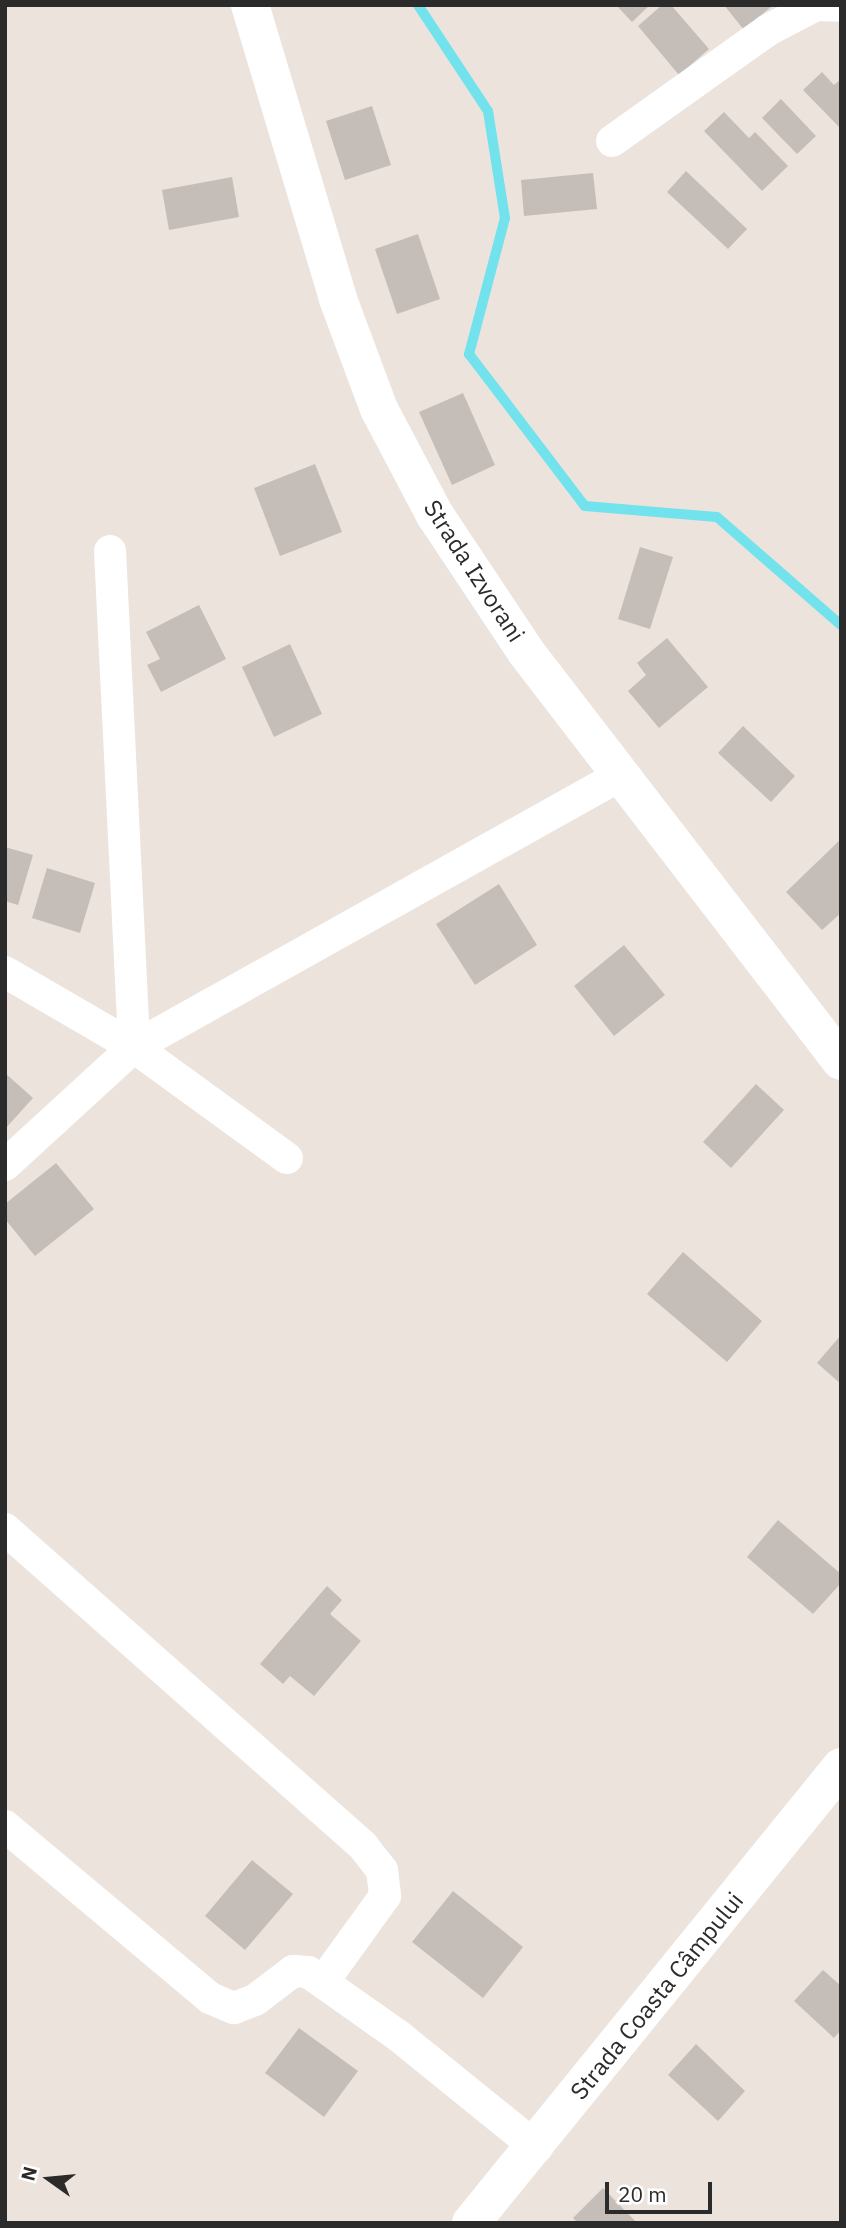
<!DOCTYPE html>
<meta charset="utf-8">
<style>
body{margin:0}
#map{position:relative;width:846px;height:2228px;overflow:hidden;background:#ece3dd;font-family:"IBM Plex Sans",sans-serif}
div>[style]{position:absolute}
.stream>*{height:10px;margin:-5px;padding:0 5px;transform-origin:5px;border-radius:5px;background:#72e2ed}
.building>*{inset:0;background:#c5beb8}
.minor>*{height:32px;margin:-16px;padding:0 16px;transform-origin:16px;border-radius:16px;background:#fff}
.tertiary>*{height:38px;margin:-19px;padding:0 19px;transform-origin:19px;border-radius:19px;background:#fff}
span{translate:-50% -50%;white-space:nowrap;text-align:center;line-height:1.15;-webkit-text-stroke:7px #fff;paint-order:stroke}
.street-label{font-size:24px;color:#2b2b2b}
.frame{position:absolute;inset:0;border:7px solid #2b2b2b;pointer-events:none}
.north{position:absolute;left:14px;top:2144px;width:70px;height:70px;-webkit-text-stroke:5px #fff;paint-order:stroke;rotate:285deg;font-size:19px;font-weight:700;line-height:28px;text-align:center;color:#2b2b2b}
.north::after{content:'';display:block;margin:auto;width:24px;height:32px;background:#2b2b2b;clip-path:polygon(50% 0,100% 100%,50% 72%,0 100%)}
.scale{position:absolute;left:605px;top:2182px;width:107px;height:32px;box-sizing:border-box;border:4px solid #2b2b2b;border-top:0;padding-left:9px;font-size:21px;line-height:24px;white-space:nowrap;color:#2b2b2b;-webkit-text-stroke:5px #fff;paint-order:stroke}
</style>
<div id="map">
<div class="stream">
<div style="left:418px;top:5px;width:127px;rotate:56.6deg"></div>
<div style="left:488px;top:111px;width:108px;rotate:81deg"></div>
<div style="left:505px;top:218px;width:141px;rotate:104.8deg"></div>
<div style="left:469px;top:354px;width:191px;rotate:52.7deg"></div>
<div style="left:585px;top:506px;width:132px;rotate:4.8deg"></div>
<div style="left:717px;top:517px;width:164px;rotate:41.1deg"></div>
</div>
<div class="building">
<div style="clip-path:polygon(616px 5px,650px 5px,632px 22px)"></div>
<div style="clip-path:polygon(662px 5px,671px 5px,709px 49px,679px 75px,638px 26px)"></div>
<div style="clip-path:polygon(724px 5px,773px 5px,744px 30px)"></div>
<div style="clip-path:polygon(822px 72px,834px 85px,841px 79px,841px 129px,803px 90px)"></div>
<div style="clip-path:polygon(781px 99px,816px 136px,797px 154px,762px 118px)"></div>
<div style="clip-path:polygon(372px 106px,391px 165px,345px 180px,326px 121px)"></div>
<div style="clip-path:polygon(724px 112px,749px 138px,755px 132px,788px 166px,762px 191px,704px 131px)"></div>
<div style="clip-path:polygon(686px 171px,747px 229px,728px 249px,667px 192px)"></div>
<div style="clip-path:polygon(593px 173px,597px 209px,524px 216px,521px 180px)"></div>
<div style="clip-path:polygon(232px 177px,239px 217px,169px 230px,162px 190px)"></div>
<div style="clip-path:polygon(418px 234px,440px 299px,397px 314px,375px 249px)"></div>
<div style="clip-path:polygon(463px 393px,495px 465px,452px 485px,419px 412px)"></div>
<div style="clip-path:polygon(315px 464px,342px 532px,280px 556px,254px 488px)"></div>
<div style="clip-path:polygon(640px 547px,673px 557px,650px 629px,618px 619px)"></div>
<div style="clip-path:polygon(199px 605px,226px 659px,161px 692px,147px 665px,160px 659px,146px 632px)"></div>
<div style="clip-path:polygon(667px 638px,708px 687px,659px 728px,628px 691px,646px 675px,637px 663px)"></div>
<div style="clip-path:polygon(290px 644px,322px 714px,274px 737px,242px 667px)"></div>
<div style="clip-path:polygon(743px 726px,795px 776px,771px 802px,718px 753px)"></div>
<div style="clip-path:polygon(841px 839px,841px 913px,822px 930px,786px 892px)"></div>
<div style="clip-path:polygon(5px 847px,33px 855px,18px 905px,5px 901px)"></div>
<div style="clip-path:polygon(47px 868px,95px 883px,80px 933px,32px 918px)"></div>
<div style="clip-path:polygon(499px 884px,537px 945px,475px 985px,436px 924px)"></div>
<div style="clip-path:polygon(624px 945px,665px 995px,614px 1036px,574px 986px)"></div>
<div style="clip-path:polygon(5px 1073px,33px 1098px,5px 1129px)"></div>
<div style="clip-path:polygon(756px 1084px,784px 1110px,731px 1168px,703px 1142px)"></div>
<div style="clip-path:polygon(56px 1163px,94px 1209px,35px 1256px,5px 1219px,5px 1204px)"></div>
<div style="clip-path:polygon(683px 1252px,762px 1321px,727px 1362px,647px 1294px)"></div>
<div style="clip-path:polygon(841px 1335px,841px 1384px,817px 1363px)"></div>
<div style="clip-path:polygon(778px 1520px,841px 1574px,841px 1583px,813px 1614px,747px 1557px)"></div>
<div style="clip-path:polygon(327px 1586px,342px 1600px,330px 1614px,361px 1641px,314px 1696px,290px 1676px,283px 1684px,260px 1664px)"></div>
<div style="clip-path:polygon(252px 1860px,293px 1894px,245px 1950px,205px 1916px)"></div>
<div style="clip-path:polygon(453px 1891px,523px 1947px,483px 1998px,412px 1942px)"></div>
<div style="clip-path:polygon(823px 1970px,841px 1986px,841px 2030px,834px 2038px,794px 2001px)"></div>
<div style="clip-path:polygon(299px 2028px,358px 2071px,324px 2117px,265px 2073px)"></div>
<div style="clip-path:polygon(696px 2044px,745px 2091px,718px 2121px,668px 2075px)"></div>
<div style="clip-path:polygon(603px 2188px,637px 2223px,578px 2223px,573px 2218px)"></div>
</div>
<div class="minor">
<div style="left:612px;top:141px;width:191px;rotate:-35.4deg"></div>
<div style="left:768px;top:30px;width:54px;rotate:-27.5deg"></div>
<div style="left:816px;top:5px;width:25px;rotate:2deg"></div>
<div style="left:110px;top:551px;width:497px;rotate:87.2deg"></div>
<div style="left:5px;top:972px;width:149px;rotate:30.2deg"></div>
<div style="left:134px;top:1047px;width:189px;rotate:36deg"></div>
<div style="left:5px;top:1165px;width:175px;rotate:-42.5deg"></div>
<div style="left:134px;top:1047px;width:556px;rotate:-29.19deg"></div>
<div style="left:5px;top:1529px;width:478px;rotate:41.5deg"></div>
<div style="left:363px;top:1846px;width:31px;rotate:52deg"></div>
<div style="left:382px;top:1870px;width:26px;rotate:83deg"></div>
<div style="left:385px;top:1896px;width:106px;rotate:125.8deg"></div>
<div style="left:5px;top:1826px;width:268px;rotate:40deg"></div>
<div style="left:210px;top:1998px;width:26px;rotate:23deg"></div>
<div style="left:234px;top:2008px;width:22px;rotate:-21deg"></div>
<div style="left:255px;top:2000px;width:48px;rotate:-37.3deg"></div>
<div style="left:293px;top:1971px;width:15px;rotate:4deg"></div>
<div style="left:308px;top:1972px;width:113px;rotate:35.2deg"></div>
<div style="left:400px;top:2037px;width:176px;rotate:39deg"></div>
</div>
<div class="tertiary">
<div style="left:250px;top:5px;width:307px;rotate:73.3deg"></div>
<div style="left:338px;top:299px;width:117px;rotate:69.6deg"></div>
<div style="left:379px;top:409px;width:120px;rotate:62.2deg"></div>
<div style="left:435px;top:515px;width:164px;rotate:56.4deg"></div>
<div style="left:526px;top:652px;width:516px;rotate:52.4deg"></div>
<div style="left:471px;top:2223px;width:587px;rotate:-50.94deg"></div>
</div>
<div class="street-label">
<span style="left:474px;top:571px;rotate:57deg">Strada Izvorani</span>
<span style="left:657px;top:1996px;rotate:-51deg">Strada Coasta Câmpului</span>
</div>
<div class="frame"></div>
<div class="north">N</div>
<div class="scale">20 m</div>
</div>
